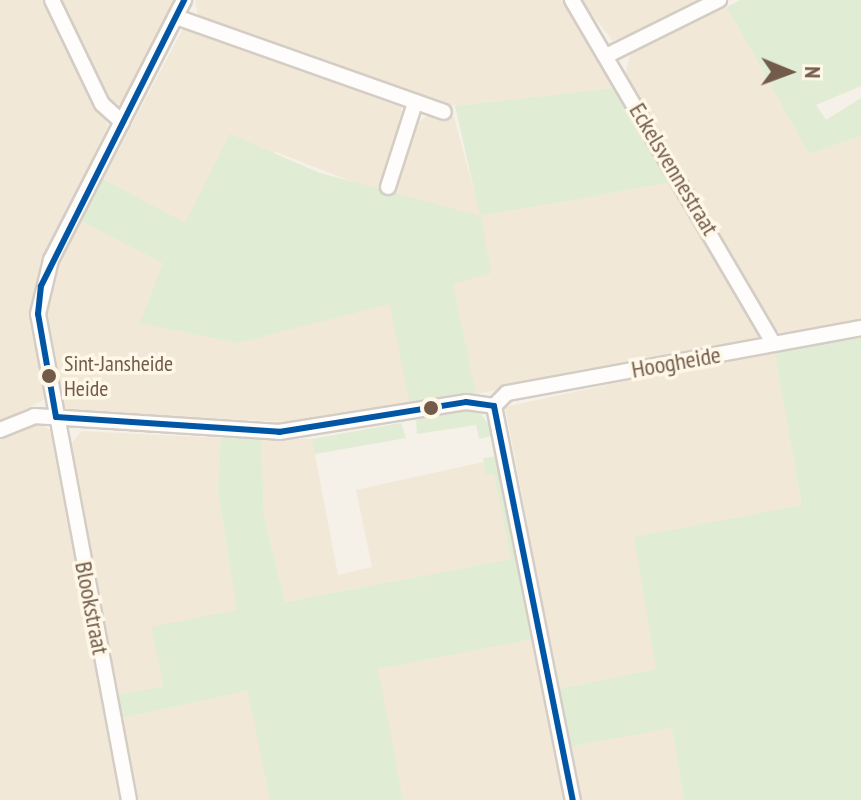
<!DOCTYPE html>
<style>
body{margin:0}
#map{position:relative;width:861px;height:800px;overflow:hidden;background:#f5f1e8;font-family:"PT Sans Narrow",sans-serif}
div>[style]{position:absolute}
.residential>*{inset:0;background:#f1e8d8}
.green>*{inset:0;background:#e0ecd3}
.roads{filter:drop-shadow(2px 0 #d4cdc5) drop-shadow(-2px 0 #d4cdc5) drop-shadow(0 2px #d4cdc5) drop-shadow(0 -2px #d4cdc5)}
.street>*{height:14px;margin:-7px;padding:0 7px;transform-origin:7px;border-radius:7px;background:#fefdfc}
.bus-1>*{height:6px;margin:-3px;padding:0 3px;transform-origin:3px;border-radius:3px;background:#0056a4}
.dots>*{width:22px;height:22px;translate:-50% -50%;box-sizing:border-box;border:4px solid #fff7e8;border-radius:50%}
span{translate:-50% -50%;white-space:nowrap;text-align:center;line-height:1.15;-webkit-text-stroke:7px #fff7e8;paint-order:stroke}
.bus-label{font-size:22px;color:#725b49}
.left{translate:0 -50%;text-align:left}
.street-label{font-size:24px;color:#725b49}
.north{position:absolute;left:749px;top:32px;width:80px;height:80px;-webkit-text-stroke:6px #fff7e8;paint-order:stroke;rotate:91deg;font-size:22px;font-weight:700;line-height:32px;text-align:center;color:#725b49}
.north::after{content:'';display:block;margin:auto;width:28px;height:36px;background:#725b49;clip-path:polygon(50% 0,100% 100%,50% 72%,0 100%)}
</style>
<div id="map">
<div class="residential">
<div style="clip-path:polygon(0 0,49px 0,108px 126px,38px 273px,31px 312px,45px 399px,0 422px)"></div>
<div style="clip-path:polygon(60px 0,177px 0,120px 104px,108px 101px)"></div>
<div style="clip-path:polygon(195px 0,563px 0,614px 88px,455px 106px,198px 16px)"></div>
<div style="clip-path:polygon(580px 0,704px 0,613px 41px)"></div>
<div style="clip-path:polygon(727px 7px,809px 154px,861px 136px,861px 324px,786px 336px,777px 330px,625px 76px,631px 51px)"></div>
<div style="clip-path:polygon(183px 29px,401px 107px,403px 121px,379px 192px,276px 152px,185px 224px,103px 179px)"></div>
<div style="clip-path:polygon(430px 114px,454px 117px,481px 216px,673px 182px,760px 335px,753px 342px,476px 394px,453px 284px,389px 195px,415px 125px)"></div>
<div style="clip-path:polygon(81px 221px,164px 263px,141px 323px,237px 343px,391px 303px,410px 406px,315px 423px,71px 412px,59px 400px,46px 315px,55px 268px)"></div>
<div style="clip-path:polygon(774px 349px,802px 505px,635px 537px,657px 669px,559px 689px,505px 407px)"></div>
<div style="clip-path:polygon(37px 422px,52px 431px,122px 800px,0 800px,0 436px)"></div>
<div style="clip-path:polygon(81px 431px,221px 438px,218px 490px,237px 610px,165px 686px,117px 695px,69px 447px)"></div>
<div style="clip-path:polygon(261px 439px,312px 439px,338px 575px,372px 567px,356px 490px,483px 462px,485px 475px,494px 473px,511px 559px,285px 602px,264px 517px)"></div>
<div style="clip-path:polygon(534px 639px,565px 800px,403px 800px,377px 669px)"></div>
<div style="clip-path:polygon(249px 691px,270px 800px,136px 800px,121px 718px)"></div>
<div style="clip-path:polygon(672px 728px,684px 800px,579px 800px,569px 747px)"></div>
</div>
<div class="green">
<div style="clip-path:polygon(740px 0,861px 0,861px 86px,816px 105px,826px 120px,861px 98px,861px 136px,809px 154px,727px 7px)"></div>
<div style="clip-path:polygon(614px 88px,673px 182px,481px 216px,491px 273px,453px 284px,476px 394px,410px 406px,390px 304px,237px 343px,140px 323px,163px 263px,81px 221px,103px 179px,185px 223px,230px 134px,320px 173px,480px 216px,455px 106px)"></div>
<div style="clip-path:polygon(861px 333px,861px 800px,684px 800px,672px 728px,569px 747px,559px 689px,656px 669px,634px 537px,802px 505px,774px 349px)"></div>
<div style="clip-path:polygon(476px 408px,497px 435px,479px 439px,476px 425px,417px 434px,416px 420px)"></div>
<div style="clip-path:polygon(401px 423px,406px 438px,315px 454px,312px 439px)"></div>
<div style="clip-path:polygon(221px 438px,261px 439px,264px 517px,285px 602px,511px 559px,494px 474px,485px 475px,483px 458px,499px 456px,534px 639px,378px 669px,403px 800px,270px 800px,248px 691px,121px 718px,117px 695px,164px 686px,151px 627px,237px 610px,218px 490px)"></div>
</div>
<div class="roads">
<div class="street">
<div style="left:52px;top:0;width:115px;rotate:64.3deg"></div>
<div style="left:102px;top:104px;width:27px;rotate:42deg"></div>
<div style="left:572px;top:0;width:395px;rotate:59.6deg"></div>
<div style="left:176px;top:17px;width:284px;rotate:19.5deg"></div>
<div style="left:610px;top:54px;width:122px;rotate:-26.4deg"></div>
<div style="left:388px;top:187px;width:88px;rotate:-72.2deg"></div>
<div style="left:494px;top:406px;width:402px;rotate:78.7deg"></div>
<div style="left:494px;top:406px;width:18px;rotate:-45deg"></div>
<div style="left:507px;top:393px;width:360px;rotate:-10.4deg"></div>
<div style="left:0;top:430px;width:37px;rotate:-22deg"></div>
<div style="left:34px;top:416px;width:246px;rotate:3.7deg"></div>
<div style="left:279px;top:432px;width:189px;rotate:-9.1deg"></div>
<div style="left:466px;top:402px;width:28px;rotate:8deg"></div>
<div style="left:129px;top:800px;width:494px;rotate:-100.6deg"></div>
<div style="left:38px;top:314px;width:56px;rotate:-76.5deg"></div>
<div style="left:51px;top:260px;width:292px;rotate:-62.9deg"></div>
</div>
</div>
<div class="bus-1">
<div style="left:494px;top:406px;width:402px;rotate:78.7deg"></div>
<div style="left:56px;top:417px;width:105px;rotate:-99.9deg"></div>
<div style="left:38px;top:314px;width:28px;rotate:-84deg"></div>
<div style="left:41px;top:286px;width:320px;rotate:-63.4deg"></div>
<div style="left:56px;top:417px;width:224px;rotate:3.8deg"></div>
<div style="left:279px;top:432px;width:189px;rotate:-9.1deg"></div>
<div style="left:466px;top:402px;width:28px;rotate:8deg"></div>
</div>
<div class="dots">
<div style="left:49px;top:376px;background:#725b49"></div>
<div style="left:431px;top:408px;background:#725b49"></div>
</div>
<div class="bus-label">
<span class="left" style="left:64px;top:376px">Sint-Jansheide<br>Heide</span>
</div>
<div class="street-label">
<span style="left:674px;top:169px;rotate:59deg">Eckelsvennestraat</span>
<span style="left:676px;top:362px;rotate:-10deg">Hoogheide</span>
<span style="left:92px;top:608px;rotate:79deg">Blookstraat</span>
</div>
<div class="north">N</div>
</div>
